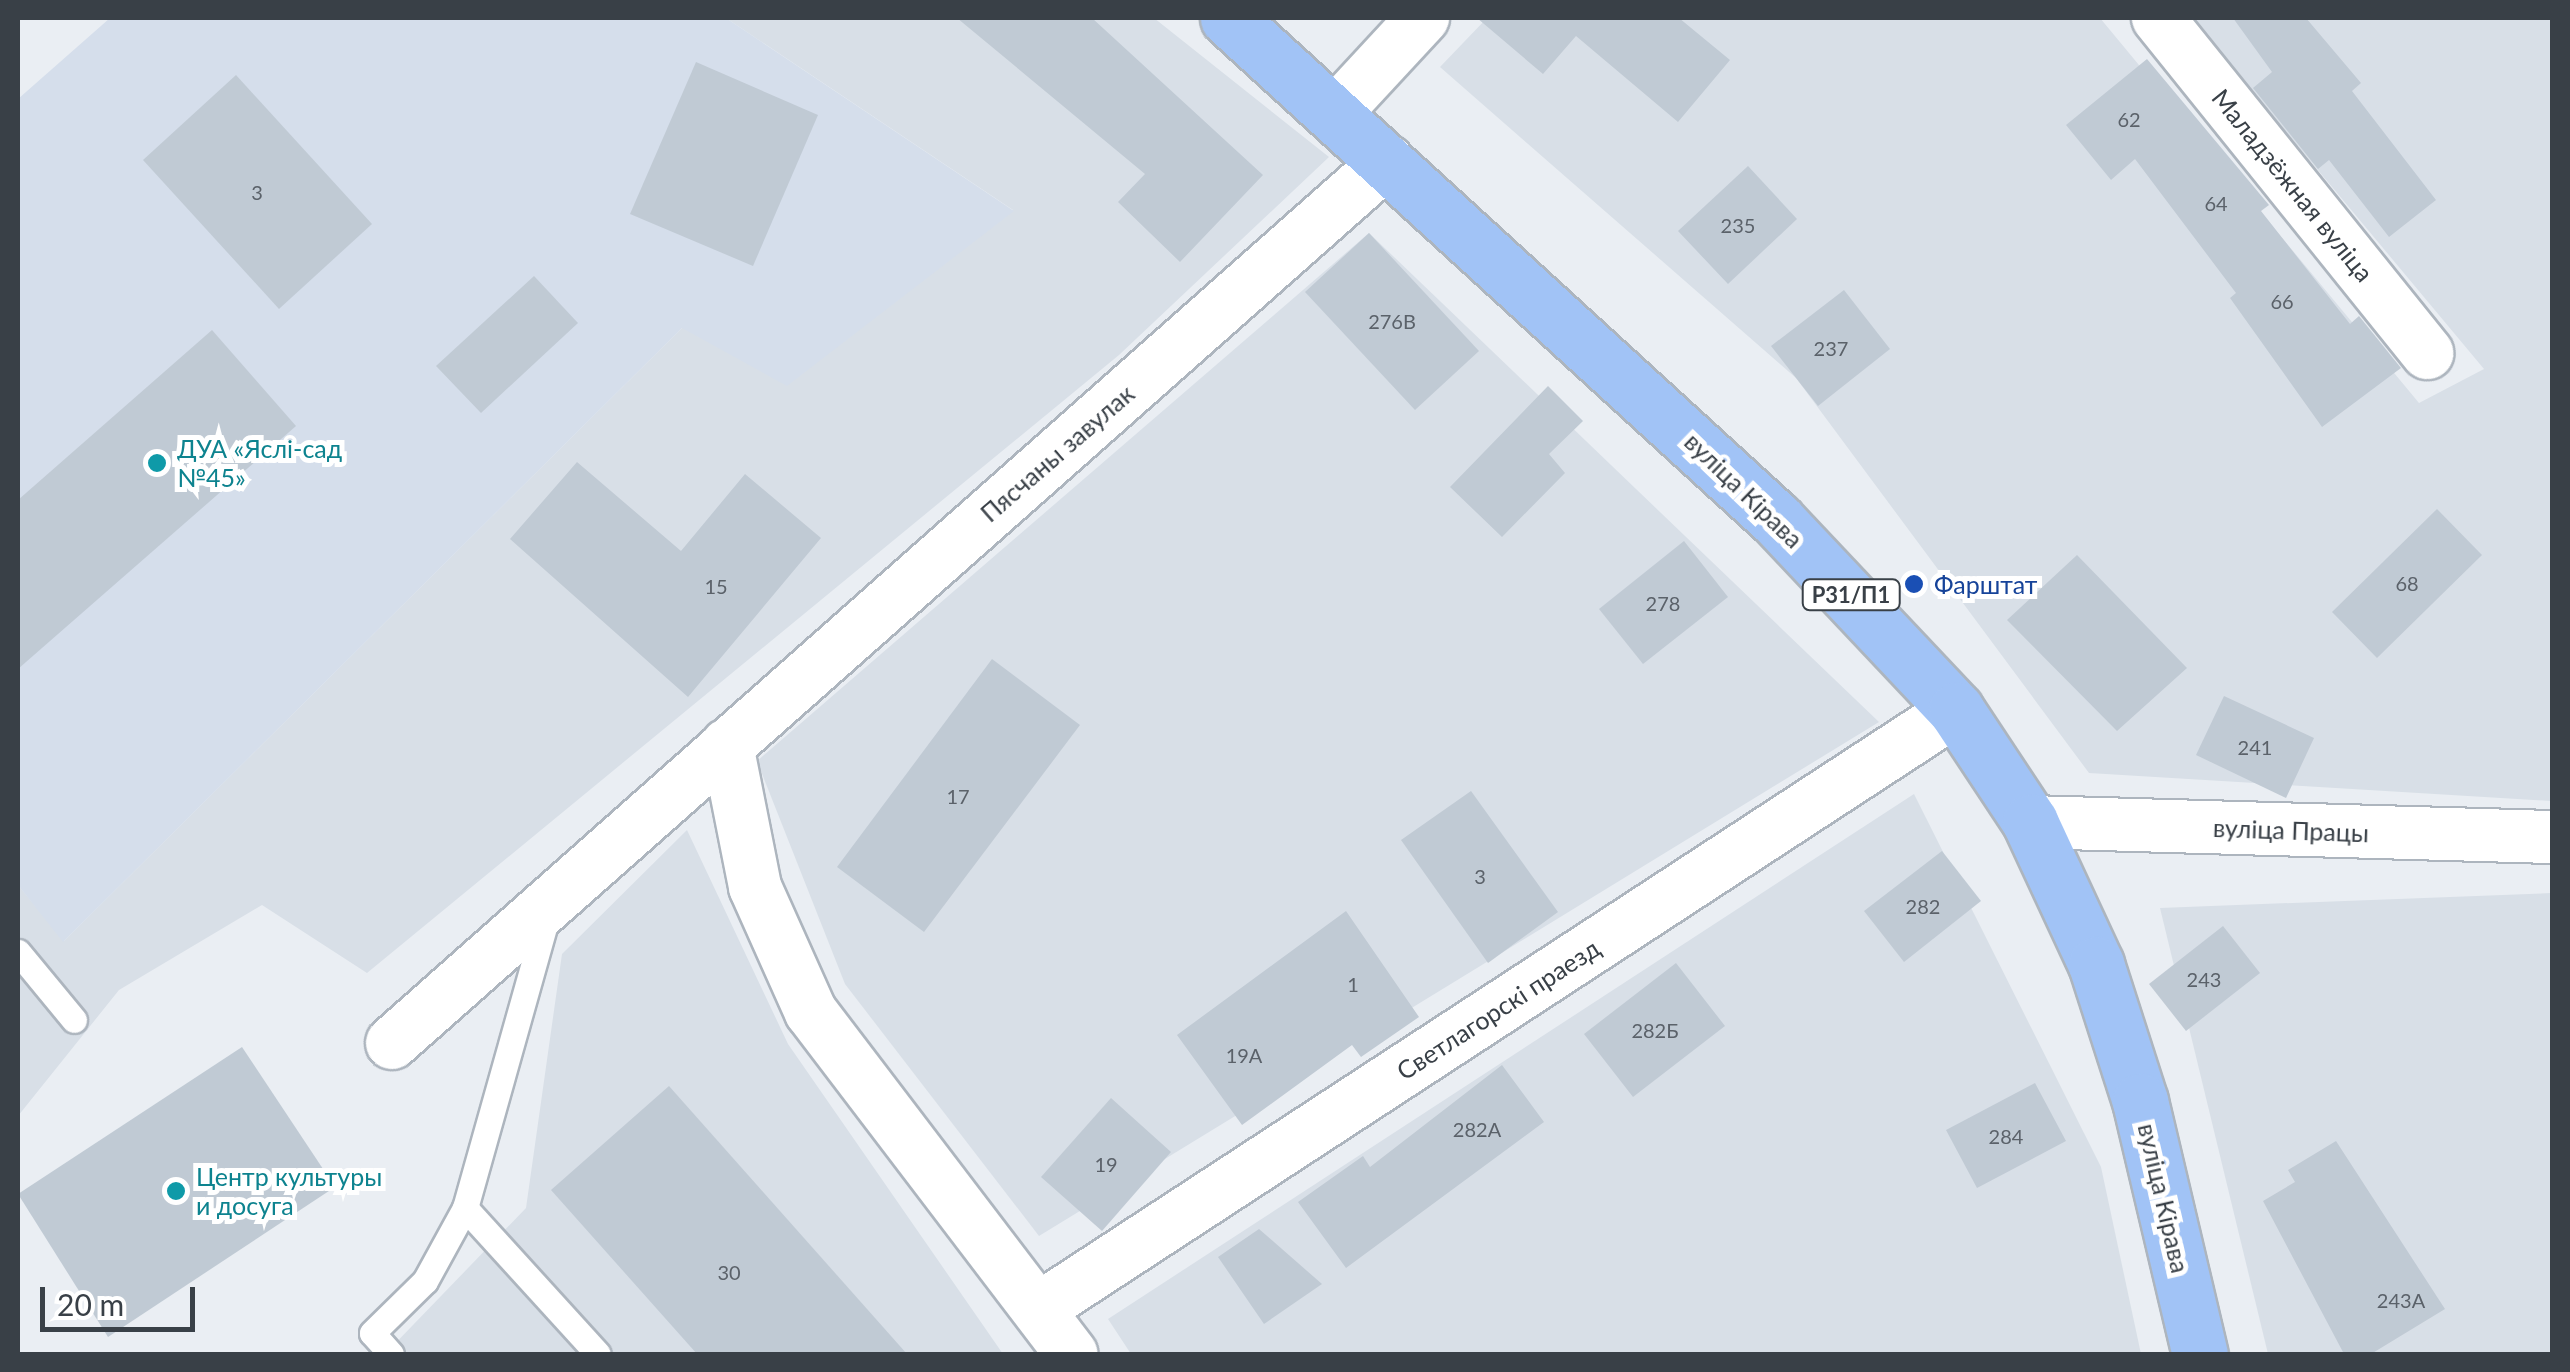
<!DOCTYPE html>
<meta charset="utf-8">
<style>
body{margin:0}
#map{position:relative;width:2570px;height:1372px;overflow:hidden;background:#eaeef3;font-family:Lato,sans-serif}
div>[style]{position:absolute}
.residential>*{inset:0;background:#d8dfe7}
.education>*{inset:0;background:#d5deeb}
.building>*{inset:0;background:#c0cad4}
.roads{filter:drop-shadow(2px 0 #adb5be) drop-shadow(-2px 0 #adb5be) drop-shadow(0 2px #adb5be) drop-shadow(0 -2px #adb5be)}
.lane>*{height:25px;margin:-12.5px;padding:0 12.5px;transform-origin:12.5px;border-radius:12.5px;background:#fff}
.street>*{height:52px;margin:-26px;padding:0 26px;transform-origin:26px;border-radius:26px;background:#fff}
.primary>*{height:55px;margin:-27.5px;padding:0 27.5px;transform-origin:27.5px;border-radius:27.5px;background:#a1c3f6}
.dots>*{width:28px;height:28px;translate:-50% -50%;box-sizing:border-box;border:5px solid #fff;border-radius:50%}
span{translate:-50% -50%;white-space:nowrap;text-align:center;line-height:1.15;-webkit-text-stroke:10px #fff;paint-order:stroke}
.number-label{font-size:20px;color:#5b626a}
.number-label span{-webkit-text-stroke-width:0}
.shield-label span{padding:2px 8px;background:#fff;border:2px solid;border-radius:8px;-webkit-text-stroke-width:0}
.shield-label{font-size:22px;color:#394047;font-weight:700}
.street-label{font-size:25px;color:#394047}
.culture-label{font-size:25px;color:#0d838f}
.left{translate:0 -50%;text-align:left}
.transit-label{font-size:25px;color:#164399}
.frame{position:absolute;inset:0;border:20px solid #394047;pointer-events:none}
.scale{position:absolute;left:40px;top:1287px;width:155px;height:45px;box-sizing:border-box;border:5px solid #394047;border-top:0;padding-left:12px;font-size:30px;line-height:35px;white-space:nowrap;color:#394047;-webkit-text-stroke:8px #fff;paint-order:stroke}
</style>
<div id="map">
<div class="residential">
<div style="clip-path:polygon(726px 18px,1154px 18px,1329px 157px,1119px 355px,367px 973px,262px 905px,119px 990px,18px 1116px,18px 885px,64px 941px,682px 328px,1013px 210px)"></div>
<div style="clip-path:polygon(1487px 18px,2100px 18px,2419px 403px,2484px 369px,2191px 18px,2552px 18px,2552px 801px,2089px 773px,1796px 378px,1440px 67px)"></div>
<div style="clip-path:polygon(1369px 233px,1879px 722px,1039px 1236px,845px 984px,757px 761px)"></div>
<div style="clip-path:polygon(1914px 794px,2101px 1167px,2141px 1354px,1131px 1354px,1108px 1319px)"></div>
<div style="clip-path:polygon(687px 830px,788px 1044px,1003px 1354px,385px 1354px,526px 1208px,562px 954px)"></div>
<div style="clip-path:polygon(2552px 893px,2552px 1354px,2268px 1354px,2160px 908px)"></div>
</div>
<div class="education">
<div style="clip-path:polygon(110px 18px,726px 18px,1014px 211px,787px 386px,682px 328px,63px 942px,18px 885px,18px 99px)"></div>
</div>
<div class="building">
<div style="clip-path:polygon(957px 18px,1092px 18px,1263px 175px,1180px 262px,1118px 202px,1145px 174px)"></div>
<div style="clip-path:polygon(1477px 18px,1679px 18px,1730px 60px,1678px 122px,1576px 36px,1543px 74px)"></div>
<div style="clip-path:polygon(2233px 18px,2306px 18px,2361px 83px,2352px 91px,2436px 200px,2389px 237px,2329px 160px,2318px 169px,2253px 88px,2272px 72px)"></div>
<div style="clip-path:polygon(2147px 59px,2269px 205px,2261px 211px,2350px 324px,2359px 316px,2401px 368px,2322px 427px,2230px 298px,2236px 293px,2135px 159px,2111px 180px,2066px 125px)"></div>
<div style="clip-path:polygon(696px 62px,818px 115px,753px 266px,630px 214px)"></div>
<div style="clip-path:polygon(236px 75px,372px 224px,279px 309px,143px 160px)"></div>
<div style="clip-path:polygon(1748px 166px,1797px 219px,1728px 284px,1678px 231px)"></div>
<div style="clip-path:polygon(1369px 233px,1479px 351px,1415px 410px,1305px 292px)"></div>
<div style="clip-path:polygon(534px 276px,578px 323px,481px 413px,436px 366px)"></div>
<div style="clip-path:polygon(1844px 290px,1890px 349px,1818px 406px,1771px 346px)"></div>
<div style="clip-path:polygon(212px 330px,296px 426px,18px 669px,18px 500px)"></div>
<div style="clip-path:polygon(1548px 386px,1583px 421px,1549px 454px,1565px 473px,1502px 537px,1450px 487px)"></div>
<div style="clip-path:polygon(577px 462px,681px 551px,745px 474px,821px 538px,688px 697px,510px 539px)"></div>
<div style="clip-path:polygon(2437px 509px,2482px 555px,2377px 658px,2332px 612px)"></div>
<div style="clip-path:polygon(1684px 541px,1728px 597px,1643px 664px,1599px 609px)"></div>
<div style="clip-path:polygon(2077px 555px,2187px 668px,2117px 731px,2007px 620px)"></div>
<div style="clip-path:polygon(992px 659px,1080px 725px,924px 932px,837px 867px)"></div>
<div style="clip-path:polygon(2224px 696px,2314px 738px,2286px 798px,2196px 755px)"></div>
<div style="clip-path:polygon(1471px 791px,1558px 912px,1488px 963px,1401px 840px)"></div>
<div style="clip-path:polygon(1942px 851px,1981px 901px,1904px 962px,1864px 911px)"></div>
<div style="clip-path:polygon(1346px 911px,1419px 1017px,1361px 1057px,1352px 1045px,1242px 1125px,1177px 1035px)"></div>
<div style="clip-path:polygon(2223px 926px,2260px 973px,2186px 1031px,2149px 984px)"></div>
<div style="clip-path:polygon(1676px 963px,1725px 1026px,1633px 1097px,1584px 1034px)"></div>
<div style="clip-path:polygon(242px 1047px,335px 1187px,108px 1337px,18px 1194px)"></div>
<div style="clip-path:polygon(1502px 1065px,1544px 1122px,1346px 1268px,1298px 1202px,1363px 1156px,1370px 1167px)"></div>
<div style="clip-path:polygon(2035px 1083px,2066px 1141px,1977px 1188px,1946px 1130px)"></div>
<div style="clip-path:polygon(669px 1086px,907px 1354px,697px 1354px,551px 1190px)"></div>
<div style="clip-path:polygon(1111px 1098px,1171px 1152px,1102px 1231px,1041px 1177px)"></div>
<div style="clip-path:polygon(2336px 1141px,2445px 1309px,2371px 1354px,2344px 1354px,2263px 1201px,2295px 1182px,2288px 1170px)"></div>
<div style="clip-path:polygon(1259px 1229px,1322px 1284px,1264px 1324px,1218px 1257px)"></div>
</div>
<div class="roads">
<div class="lane">
<div style="left:18px;top:952px;width:88px;rotate:50.5deg"></div>
<div style="left:465px;top:1208px;width:197px;rotate:47.7deg"></div>
<div style="left:391px;top:1354px;width:28px;rotate:-132deg"></div>
<div style="left:372px;top:1333px;width:74px;rotate:-44.5deg"></div>
<div style="left:425px;top:1281px;width:83px;rotate:-61.3deg"></div>
<div style="left:465px;top:1208px;width:303px;rotate:-74.3deg"></div>
</div>
<div class="street">
<div style="left:2158px;top:18px;width:430px;rotate:51.2deg"></div>
<div style="left:1334px;top:114px;width:131px;rotate:-47.2deg"></div>
<div style="left:727px;top:745px;width:145px;rotate:78.8deg"></div>
<div style="left:755px;top:887px;width:137px;rotate:65.9deg"></div>
<div style="left:811px;top:1012px;width:430px;rotate:52.7deg"></div>
<div style="left:2030px;top:822px;width:522px;rotate:1.65deg"></div>
<div style="left:392px;top:1043px;width:1330px;rotate:-41.53deg"></div>
<div style="left:1040px;top:1308px;width:1094px;rotate:-33.14deg"></div>
</div>
<div class="primary">
<div style="left:1228px;top:18px;width:744px;rotate:42.44deg"></div>
<div style="left:1777px;top:520px;width:261px;rotate:46.7deg"></div>
<div style="left:1956px;top:710px;width:134px;rotate:56.5deg"></div>
<div style="left:2030px;top:822px;width:157px;rotate:65.1deg"></div>
<div style="left:2096px;top:964px;width:144px;rotate:72.2deg"></div>
<div style="left:2140px;top:1101px;width:260px;rotate:76.7deg"></div>
</div>
</div>
<div class="dots">
<div style="left:157px;top:463px;background:#0f9aa8"></div>
<div style="left:1914px;top:584px;background:#1a4fb4"></div>
<div style="left:176px;top:1191px;background:#0f9aa8"></div>
</div>
<div class="number-label">
<span style="left:2129px;top:119px">62</span>
<span style="left:257px;top:192px">3</span>
<span style="left:2216px;top:203px">64</span>
<span style="left:1738px;top:225px">235</span>
<span style="left:2282px;top:301px">66</span>
<span style="left:1392px;top:321px">276В</span>
<span style="left:1831px;top:348px">237</span>
<span style="left:2407px;top:583px">68</span>
<span style="left:716px;top:586px">15</span>
<span style="left:1663px;top:603px">278</span>
<span style="left:2255px;top:747px">241</span>
<span style="left:958px;top:796px">17</span>
<span style="left:1480px;top:876px">3</span>
<span style="left:1923px;top:906px">282</span>
<span style="left:2204px;top:979px">243</span>
<span style="left:1353px;top:984px">1</span>
<span style="left:1655px;top:1030px">282Б</span>
<span style="left:1244px;top:1055px">19А</span>
<span style="left:1477px;top:1129px">282А</span>
<span style="left:2006px;top:1136px">284</span>
<span style="left:1106px;top:1164px">19</span>
<span style="left:729px;top:1272px">30</span>
<span style="left:2401px;top:1300px">243А</span>
</div>
<div class="shield-label">
<span style="left:1851px;top:595px">Р31/П1</span>
</div>
<div class="street-label">
<span style="left:2293px;top:185px;rotate:51deg">Маладзёжная вуліца</span>
<span style="left:1057px;top:453px;rotate:-41deg">Пясчаны завулак</span>
<span style="left:1744px;top:490px;rotate:44deg">вуліца Кірава</span>
<span style="left:2291px;top:830px;rotate:2deg">вуліца Працы</span>
<span style="left:1498px;top:1009px;rotate:-33deg">Светлагорскі праезд</span>
<span style="left:2164px;top:1198px;rotate:77deg">вуліца Кірава</span>
</div>
<div class="culture-label">
<span class="left" style="left:177px;top:463px">ДУА «Яслі-сад<br>№45»</span>
<span class="left" style="left:196px;top:1191px">Центр культуры<br>и досуга</span>
</div>
<div class="transit-label">
<span class="left" style="left:1934px;top:584px">Фарштат</span>
</div>
<div class="frame"></div>
<div class="scale">20 m</div>
</div>
